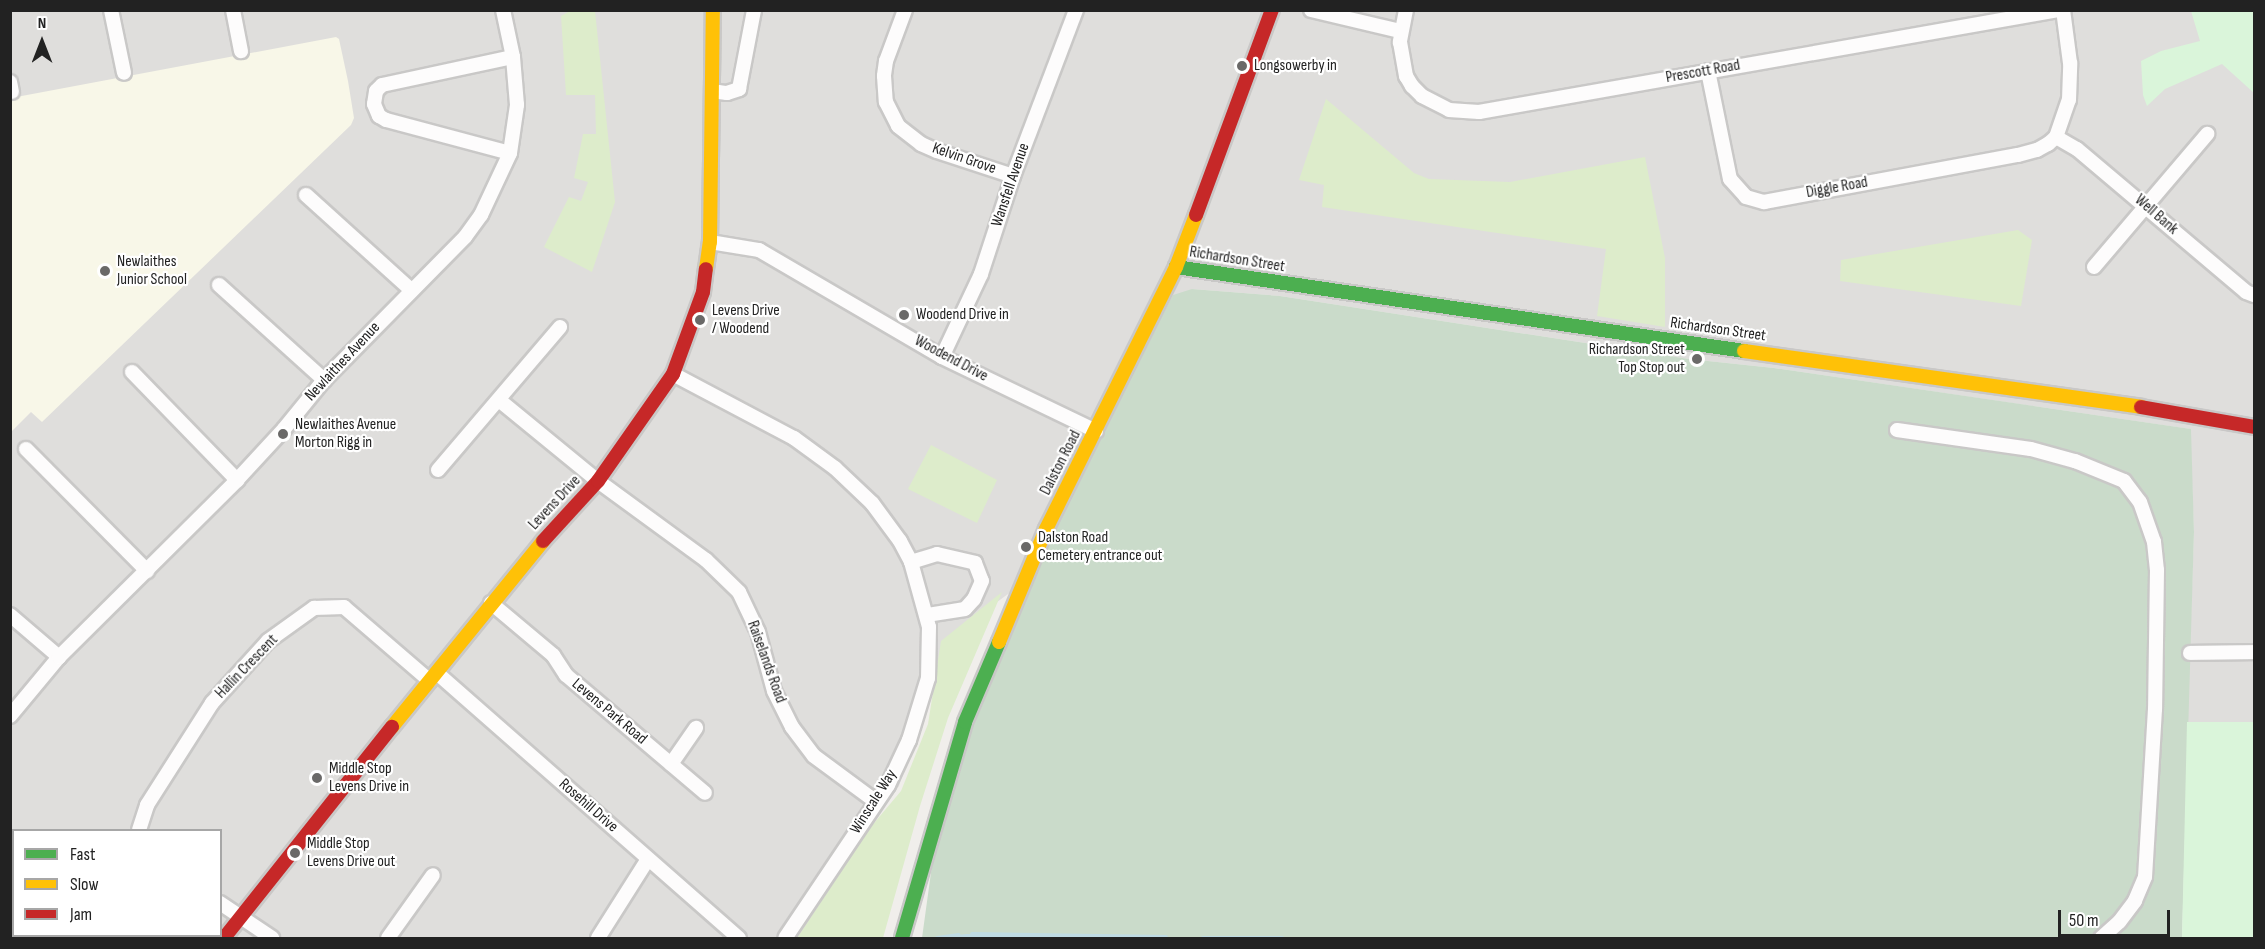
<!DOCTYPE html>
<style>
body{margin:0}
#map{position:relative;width:2265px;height:949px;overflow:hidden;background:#f0eeeb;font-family:"Sofia Sans Condensed",sans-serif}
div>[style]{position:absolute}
.residential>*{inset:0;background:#dfdedc}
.education>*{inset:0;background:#f8f7e8}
.grass>*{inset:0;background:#ddeccb}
.cemetery>*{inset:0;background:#cadbca}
.park>*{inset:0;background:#daf5da}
.water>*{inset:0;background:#bfdbe3}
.stream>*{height:4.5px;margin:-2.25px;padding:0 2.25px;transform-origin:2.25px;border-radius:2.25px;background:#bfdbe3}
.roads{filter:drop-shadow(2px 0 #c9c8c7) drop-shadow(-2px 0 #c9c8c7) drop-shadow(0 2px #c9c8c7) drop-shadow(0 -2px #c9c8c7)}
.street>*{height:14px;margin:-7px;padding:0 7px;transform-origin:7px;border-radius:7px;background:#fdfcfc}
.fast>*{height:14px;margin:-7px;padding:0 7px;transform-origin:7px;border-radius:7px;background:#4caf50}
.slow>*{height:14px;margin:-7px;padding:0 7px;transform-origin:7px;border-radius:7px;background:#ffc107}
.jam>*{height:14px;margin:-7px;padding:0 7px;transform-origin:7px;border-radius:7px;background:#c62828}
.dots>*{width:16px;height:16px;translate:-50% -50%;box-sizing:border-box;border:3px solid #fff;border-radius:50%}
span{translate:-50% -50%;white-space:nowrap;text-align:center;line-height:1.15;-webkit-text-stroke:4.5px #fff;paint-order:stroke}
.poi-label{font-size:16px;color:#222}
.left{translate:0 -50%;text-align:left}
.right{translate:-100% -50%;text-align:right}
.street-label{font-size:16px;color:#222}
.frame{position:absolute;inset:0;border:12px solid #222;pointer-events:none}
.legend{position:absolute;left:12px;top:829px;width:210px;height:108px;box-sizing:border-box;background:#fff;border:2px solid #a7a7a7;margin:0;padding:8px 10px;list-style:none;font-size:18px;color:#222}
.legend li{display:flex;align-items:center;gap:12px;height:30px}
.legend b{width:30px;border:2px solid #a7a7a7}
.north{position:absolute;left:12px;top:12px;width:60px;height:60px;-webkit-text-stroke:4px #fff;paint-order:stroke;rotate:0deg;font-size:16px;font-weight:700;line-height:24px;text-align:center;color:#222}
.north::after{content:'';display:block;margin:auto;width:21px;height:27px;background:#222;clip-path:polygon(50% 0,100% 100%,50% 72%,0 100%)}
.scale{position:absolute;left:2058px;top:910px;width:112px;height:27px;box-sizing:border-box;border:3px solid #222;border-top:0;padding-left:8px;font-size:18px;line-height:21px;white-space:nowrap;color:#222;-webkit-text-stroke:4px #fff;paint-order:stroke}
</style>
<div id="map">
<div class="residential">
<div style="clip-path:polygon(evenodd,10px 11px,2254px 11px,2254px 726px,2187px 728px,2194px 532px,2190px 429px,1774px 368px,1689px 359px,1280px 296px,1192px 289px,1026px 581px,949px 637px,899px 786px,794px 938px,11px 938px,10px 11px,14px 830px,220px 830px,220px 936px,14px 936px,14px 830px)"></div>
</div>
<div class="education">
<div style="clip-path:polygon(336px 37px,339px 39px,348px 81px,354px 118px,351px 125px,42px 422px,31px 412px,11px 432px,11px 98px)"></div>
</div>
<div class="grass">
<div style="clip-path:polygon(570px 11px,595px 11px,615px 202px,592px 272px,544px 247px,569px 197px,581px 201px,588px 182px,574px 178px,583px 134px,596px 134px,595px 95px,566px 95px,561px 16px)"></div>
<div style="clip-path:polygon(1326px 99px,1414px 173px,1429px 179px,1510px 182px,1645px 157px,1665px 258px,1665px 327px,1597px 316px,1606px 249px,1322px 207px,1324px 185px,1299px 180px)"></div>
<div style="clip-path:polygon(2018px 230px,2032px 240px,2021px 306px,1840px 281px,1841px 260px)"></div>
<div style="clip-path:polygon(931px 445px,997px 480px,977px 523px,908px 489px)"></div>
<div style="clip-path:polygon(1002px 592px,948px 718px,920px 806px,883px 938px,797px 938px,869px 829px,901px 791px,928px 724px,941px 641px)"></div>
</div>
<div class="cemetery">
<div style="clip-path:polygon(1192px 289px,1280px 296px,1689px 359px,1774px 368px,2191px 429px,2194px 532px,2182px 938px,922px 938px,940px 807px,1048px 531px,1173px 295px)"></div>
</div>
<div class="park">
<div style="clip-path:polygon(2191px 11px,2254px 11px,2254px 93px,2222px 64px,2165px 89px,2147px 106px,2143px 95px,2141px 61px,2161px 51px,2200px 41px)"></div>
<div style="clip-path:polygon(2187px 722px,2254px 722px,2254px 938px,2182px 938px)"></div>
</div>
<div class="water">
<div style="clip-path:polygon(966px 934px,1099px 935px,1132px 936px,1132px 938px,937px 938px)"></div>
</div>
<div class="stream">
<div style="left:972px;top:934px;width:193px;rotate:0.9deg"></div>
<div style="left:937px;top:938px;width:21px;rotate:-8deg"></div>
<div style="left:1203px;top:938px;width:79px"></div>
</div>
<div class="roads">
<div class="street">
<div style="left:111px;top:10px;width:64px;rotate:78.3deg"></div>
<div style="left:233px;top:10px;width:42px;rotate:79deg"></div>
<div style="left:905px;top:10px;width:54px;rotate:110.4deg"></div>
<div style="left:886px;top:61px;width:15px;rotate:98deg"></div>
<div style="left:884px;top:76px;width:26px;rotate:86deg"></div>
<div style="left:886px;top:102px;width:27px;rotate:63deg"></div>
<div style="left:898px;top:126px;width:29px;rotate:38deg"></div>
<div style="left:921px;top:144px;width:17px;rotate:24deg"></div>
<div style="left:937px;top:151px;width:80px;rotate:18.2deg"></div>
<div style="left:1311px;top:10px;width:91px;rotate:13.3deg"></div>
<div style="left:1406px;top:10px;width:33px;rotate:101deg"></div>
<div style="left:1400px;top:42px;width:35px;rotate:80deg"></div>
<div style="left:1406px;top:76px;width:12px;rotate:59deg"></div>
<div style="left:1412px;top:86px;width:14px;rotate:45deg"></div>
<div style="left:1422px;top:96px;width:30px;rotate:27deg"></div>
<div style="left:1449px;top:110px;width:30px;rotate:4deg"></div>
<div style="left:1479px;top:112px;width:588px;rotate:-9.99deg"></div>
<div style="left:1708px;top:71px;width:110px;rotate:78.5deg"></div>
<div style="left:1730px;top:179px;width:24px;rotate:48deg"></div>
<div style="left:1746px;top:197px;width:19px;rotate:16deg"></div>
<div style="left:1764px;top:202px;width:258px;rotate:-10.5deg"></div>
<div style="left:2018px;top:155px;width:20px;rotate:-15deg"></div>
<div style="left:2037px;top:150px;width:13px;rotate:-29deg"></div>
<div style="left:2048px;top:144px;width:11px;rotate:-41deg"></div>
<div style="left:2056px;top:137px;width:39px;rotate:-71deg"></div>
<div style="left:2069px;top:100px;width:37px;rotate:-88deg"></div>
<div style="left:2070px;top:63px;width:53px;rotate:-97.5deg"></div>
<div style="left:10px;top:82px;width:10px;rotate:79deg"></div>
<div style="left:712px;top:91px;width:15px;rotate:8deg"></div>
<div style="left:727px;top:93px;width:13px;rotate:-18deg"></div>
<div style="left:739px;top:89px;width:80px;rotate:-79.2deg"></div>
<div style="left:2056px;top:137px;width:24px;rotate:30deg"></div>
<div style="left:2077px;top:149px;width:221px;rotate:40.2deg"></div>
<div style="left:2246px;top:292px;width:9px;rotate:21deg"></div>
<div style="left:510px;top:153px;width:128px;rotate:-165.1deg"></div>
<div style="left:386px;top:120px;width:8px;rotate:-150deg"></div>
<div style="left:379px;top:116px;width:13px;rotate:-113deg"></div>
<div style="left:374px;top:104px;width:13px;rotate:-81deg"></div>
<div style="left:376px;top:91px;width:8px;rotate:-45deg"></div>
<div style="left:382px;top:85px;width:134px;rotate:-12.1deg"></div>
<div style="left:306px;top:195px;width:142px;rotate:42.1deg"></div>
<div style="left:710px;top:242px;width:50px;rotate:9.3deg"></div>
<div style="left:759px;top:250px;width:212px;rotate:30.3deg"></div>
<div style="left:942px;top:357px;width:171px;rotate:25.7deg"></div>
<div style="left:2094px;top:267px;width:175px;rotate:-49.6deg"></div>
<div style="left:219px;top:285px;width:142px;rotate:42.1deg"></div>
<div style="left:942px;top:357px;width:92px;rotate:-64.8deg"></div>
<div style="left:981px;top:274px;width:103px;rotate:-71.9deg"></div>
<div style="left:1013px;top:176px;width:178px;rotate:-69.2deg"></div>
<div style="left:132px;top:372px;width:151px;rotate:45.8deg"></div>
<div style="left:673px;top:374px;width:137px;rotate:27.9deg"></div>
<div style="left:794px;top:438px;width:51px;rotate:36.2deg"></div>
<div style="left:835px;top:468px;width:51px;rotate:43.4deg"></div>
<div style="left:872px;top:503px;width:47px;rotate:53.6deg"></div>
<div style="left:900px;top:541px;width:24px;rotate:62deg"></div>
<div style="left:911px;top:562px;width:67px;rotate:74.5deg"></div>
<div style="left:929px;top:627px;width:51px;rotate:91.1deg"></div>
<div style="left:928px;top:678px;width:65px;rotate:107deg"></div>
<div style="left:909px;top:740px;width:50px;rotate:115deg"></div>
<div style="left:888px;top:785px;width:184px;rotate:123.9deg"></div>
<div style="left:499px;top:400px;width:128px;rotate:39.3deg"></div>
<div style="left:598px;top:481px;width:134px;rotate:36.2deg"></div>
<div style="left:706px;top:560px;width:46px;rotate:44.1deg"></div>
<div style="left:739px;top:592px;width:44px;rotate:64.6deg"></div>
<div style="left:758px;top:632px;width:61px;rotate:74.8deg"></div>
<div style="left:774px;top:691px;width:40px;rotate:63.4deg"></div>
<div style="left:792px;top:727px;width:36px;rotate:53deg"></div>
<div style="left:814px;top:756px;width:76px;rotate:36.4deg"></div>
<div style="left:1897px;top:430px;width:135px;rotate:8.1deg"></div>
<div style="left:2031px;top:449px;width:46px;rotate:15.3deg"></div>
<div style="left:2075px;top:461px;width:53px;rotate:22.2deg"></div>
<div style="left:2124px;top:481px;width:26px;rotate:53deg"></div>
<div style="left:2140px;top:502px;width:42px;rotate:70.7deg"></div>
<div style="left:2154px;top:542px;width:28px;rotate:84deg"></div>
<div style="left:2157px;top:570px;width:139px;rotate:90.8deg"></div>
<div style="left:2155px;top:709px;width:168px;rotate:93.4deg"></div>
<div style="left:2145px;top:877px;width:26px;rotate:113deg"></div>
<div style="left:2135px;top:901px;width:26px;rotate:127deg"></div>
<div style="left:2119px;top:922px;width:24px;rotate:138deg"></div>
<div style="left:26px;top:449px;width:172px;rotate:45.2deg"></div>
<div style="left:438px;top:470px;width:188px;rotate:-49.5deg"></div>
<div style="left:911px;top:562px;width:27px;rotate:-17deg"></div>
<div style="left:937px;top:554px;width:39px;rotate:13deg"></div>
<div style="left:975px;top:563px;width:19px;rotate:69deg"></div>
<div style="left:982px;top:581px;width:20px;rotate:114deg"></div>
<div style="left:974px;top:599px;width:13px;rotate:132deg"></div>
<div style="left:965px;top:609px;width:39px;rotate:171deg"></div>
<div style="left:491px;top:603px;width:81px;rotate:40deg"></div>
<div style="left:553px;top:655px;width:24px;rotate:57deg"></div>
<div style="left:566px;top:675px;width:182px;rotate:40.3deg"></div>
<div style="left:10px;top:615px;width:65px;rotate:40.6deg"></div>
<div style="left:2190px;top:653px;width:64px;rotate:-0.9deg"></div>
<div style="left:437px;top:673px;width:402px;rotate:41.3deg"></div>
<div style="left:10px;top:716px;width:77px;rotate:-50.3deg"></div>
<div style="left:59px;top:657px;width:251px;rotate:-44.8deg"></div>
<div style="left:237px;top:480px;width:69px;rotate:-47.3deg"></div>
<div style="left:284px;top:429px;width:63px;rotate:-50.8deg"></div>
<div style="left:324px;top:380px;width:201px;rotate:-45.4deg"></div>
<div style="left:465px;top:237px;width:27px;rotate:-54deg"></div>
<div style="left:481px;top:215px;width:68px;rotate:-64.9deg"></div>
<div style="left:510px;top:153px;width:49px;rotate:-81.7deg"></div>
<div style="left:517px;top:105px;width:48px;rotate:-94.8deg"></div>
<div style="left:513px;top:57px;width:48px;rotate:-102deg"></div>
<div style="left:671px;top:764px;width:44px;rotate:-55.2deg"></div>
<div style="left:139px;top:830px;width:26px;rotate:-72deg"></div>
<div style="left:147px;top:805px;width:121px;rotate:-57.5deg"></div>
<div style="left:212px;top:703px;width:84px;rotate:-47.9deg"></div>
<div style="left:268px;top:641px;width:57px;rotate:-35.7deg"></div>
<div style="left:314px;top:608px;width:30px;rotate:-2deg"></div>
<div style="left:344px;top:607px;width:113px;rotate:40.7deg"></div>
<div style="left:220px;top:903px;width:63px;rotate:33.9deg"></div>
<div style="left:388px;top:938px;width:77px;rotate:-54.5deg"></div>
<div style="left:598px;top:938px;width:93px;rotate:-57.7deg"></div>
</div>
<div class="fast">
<div style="left:1176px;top:267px;width:574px;rotate:8.41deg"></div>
<div style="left:902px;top:938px;width:225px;rotate:-73.7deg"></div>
<div style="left:965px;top:722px;width:87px;rotate:-67deg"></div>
</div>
<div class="slow">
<div style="left:706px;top:269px;width:27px;rotate:-82deg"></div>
<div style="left:710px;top:242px;width:232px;rotate:-89.3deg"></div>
<div style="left:1744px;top:351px;width:401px;rotate:8deg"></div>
<div style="left:999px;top:642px;width:122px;rotate:-67.4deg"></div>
<div style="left:1046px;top:529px;width:292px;rotate:-63.6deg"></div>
<div style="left:1176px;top:267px;width:56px;rotate:-69deg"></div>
<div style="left:392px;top:727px;width:240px;rotate:-50.9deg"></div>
</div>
<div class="jam">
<div style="left:1196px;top:215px;width:219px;rotate:-69.7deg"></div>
<div style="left:2141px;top:407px;width:115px;rotate:10deg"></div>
<div style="left:543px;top:541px;width:81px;rotate:-47.5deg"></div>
<div style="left:598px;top:481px;width:131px;rotate:-55deg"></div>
<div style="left:673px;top:374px;width:87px;rotate:-69.9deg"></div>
<div style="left:703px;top:292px;width:23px;rotate:-83deg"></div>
<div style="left:224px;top:938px;width:270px;rotate:-51.5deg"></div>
</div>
</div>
<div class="dots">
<div style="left:1242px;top:66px;background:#6a6968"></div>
<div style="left:105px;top:271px;background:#6a6968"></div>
<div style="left:904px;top:315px;background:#6a6968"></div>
<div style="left:700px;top:320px;background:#6a6968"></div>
<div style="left:1697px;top:359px;background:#6a6968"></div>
<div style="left:283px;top:434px;background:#6a6968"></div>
<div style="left:1026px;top:547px;background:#6a6968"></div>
<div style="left:317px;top:778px;background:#6a6968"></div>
<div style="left:295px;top:853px;background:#6a6968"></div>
</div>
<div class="poi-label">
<span class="left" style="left:1254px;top:66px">Longsowerby in</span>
<span class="left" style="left:117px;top:271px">Newlaithes<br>Junior School</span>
<span class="left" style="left:712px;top:320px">Levens Drive<br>/ Woodend</span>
<span class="left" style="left:916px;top:315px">Woodend Drive in</span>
<span class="right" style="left:1685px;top:359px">Richardson Street<br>Top Stop out</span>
<span class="left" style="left:295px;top:434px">Newlaithes Avenue<br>Morton Rigg in</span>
<span class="left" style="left:1038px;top:547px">Dalston Road<br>Cemetery entrance out</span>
<span class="left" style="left:329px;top:778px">Middle Stop<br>Levens Drive in</span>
<span class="left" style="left:307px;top:853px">Middle Stop<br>Levens Drive out</span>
</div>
<div class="street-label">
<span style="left:1703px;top:72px;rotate:-10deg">Prescott Road</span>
<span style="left:964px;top:159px;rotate:19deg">Kelvin Grove</span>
<span style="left:1011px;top:185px;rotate:-71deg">Wansfell Avenue</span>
<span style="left:1837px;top:188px;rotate:-10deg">Diggle Road</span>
<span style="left:2156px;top:215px;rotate:41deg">Well Bank</span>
<span style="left:1237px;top:260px;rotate:9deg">Richardson Street</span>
<span style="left:1718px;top:330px;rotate:8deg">Richardson Street</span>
<span style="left:951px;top:359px;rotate:28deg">Woodend Drive</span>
<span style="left:343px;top:362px;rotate:-47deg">Newlaithes Avenue</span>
<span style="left:1061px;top:463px;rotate:-63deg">Dalston Road</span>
<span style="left:555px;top:503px;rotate:-47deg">Levens Drive</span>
<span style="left:766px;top:662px;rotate:70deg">Raiselands Road</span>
<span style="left:247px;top:667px;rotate:-46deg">Hallin Crescent</span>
<span style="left:609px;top:712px;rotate:40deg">Levens Park Road</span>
<span style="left:874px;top:802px;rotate:-58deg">Winscale Way</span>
<span style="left:588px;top:806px;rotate:41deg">Rosehill Drive</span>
</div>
<div class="frame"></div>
<ul class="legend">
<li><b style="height:8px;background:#4caf50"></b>Fast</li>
<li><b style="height:8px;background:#ffc107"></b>Slow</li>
<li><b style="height:8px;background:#c62828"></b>Jam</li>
</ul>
<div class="north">N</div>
<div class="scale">50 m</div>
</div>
